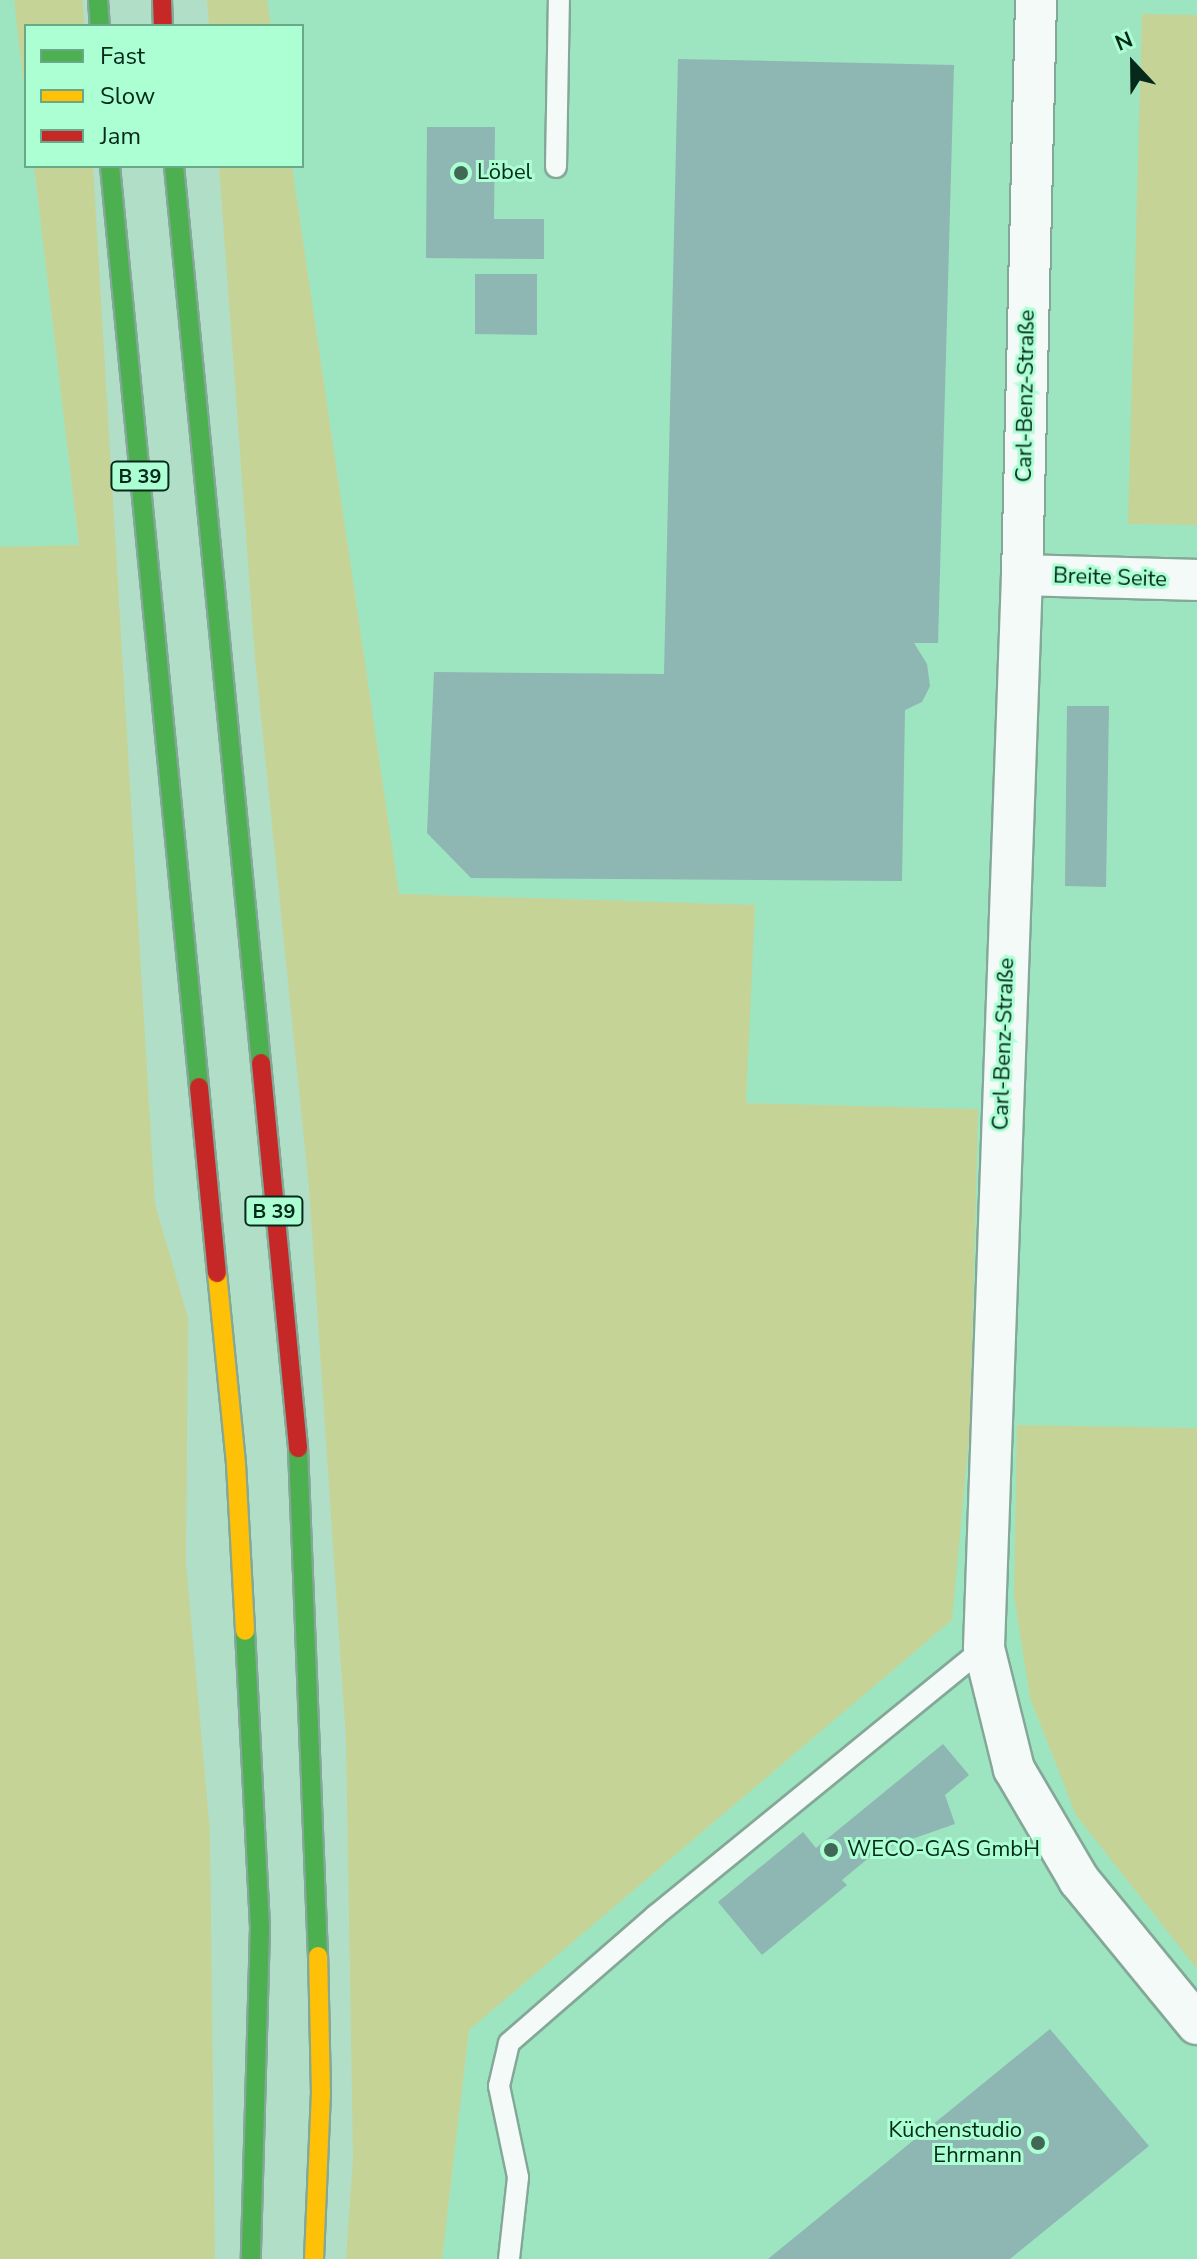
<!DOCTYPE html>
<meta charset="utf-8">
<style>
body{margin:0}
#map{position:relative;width:1197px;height:2259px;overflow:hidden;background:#b1dec7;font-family:"Nunito Sans",sans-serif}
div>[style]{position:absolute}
.built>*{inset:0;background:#9de4c0}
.green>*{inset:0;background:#c6d397}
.building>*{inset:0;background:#8eb6b2}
.roads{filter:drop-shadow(2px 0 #84a897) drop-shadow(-2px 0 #84a897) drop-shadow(0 2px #84a897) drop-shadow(0 -2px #84a897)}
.lane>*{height:20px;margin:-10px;padding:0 10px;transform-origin:10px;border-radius:10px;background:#f3faf7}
.street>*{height:40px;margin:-20px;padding:0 20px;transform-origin:20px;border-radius:20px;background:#f3faf7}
.fast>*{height:18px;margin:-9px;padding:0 9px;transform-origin:9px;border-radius:9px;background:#4caf50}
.slow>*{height:18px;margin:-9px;padding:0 9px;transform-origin:9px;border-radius:9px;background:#ffc107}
.jam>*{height:18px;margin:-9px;padding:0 9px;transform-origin:9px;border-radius:9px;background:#c62828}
.dots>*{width:22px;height:22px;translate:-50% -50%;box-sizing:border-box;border:4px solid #abffd3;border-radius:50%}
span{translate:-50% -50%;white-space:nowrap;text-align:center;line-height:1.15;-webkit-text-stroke:6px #abffd3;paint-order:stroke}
.shield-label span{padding:2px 6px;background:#abffd3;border:2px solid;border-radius:6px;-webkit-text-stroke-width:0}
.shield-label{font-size:20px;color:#05291a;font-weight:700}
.poi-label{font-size:22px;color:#05291a}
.left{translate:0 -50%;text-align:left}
.right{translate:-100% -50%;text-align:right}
.street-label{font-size:22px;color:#05291a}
.legend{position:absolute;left:24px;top:24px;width:280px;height:144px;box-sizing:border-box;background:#abffd3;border:2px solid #69a989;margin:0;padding:10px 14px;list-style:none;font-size:24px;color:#05291a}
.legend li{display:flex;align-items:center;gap:16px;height:40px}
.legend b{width:40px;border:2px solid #69a989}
.north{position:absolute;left:1093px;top:24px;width:80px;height:80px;-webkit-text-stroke:6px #abffd3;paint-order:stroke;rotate:338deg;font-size:22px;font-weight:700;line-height:32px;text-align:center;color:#05291a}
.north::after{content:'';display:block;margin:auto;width:28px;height:36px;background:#05291a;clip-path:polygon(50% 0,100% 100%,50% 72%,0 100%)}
</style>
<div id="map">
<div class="built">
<div style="clip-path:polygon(0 0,14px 0,26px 102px,26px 166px,34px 166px,79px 546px,0 547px)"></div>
<div style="clip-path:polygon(267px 0,1197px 0,1197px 2259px,442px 2259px,469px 2030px,952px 1620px,978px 1109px,745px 1103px,754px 905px,399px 894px,292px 166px,302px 166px,302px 26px,271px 26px)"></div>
</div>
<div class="green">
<div style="clip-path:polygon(14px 0,83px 0,84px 26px,26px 26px,26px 102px)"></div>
<div style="clip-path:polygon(207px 0,267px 0,271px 26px,209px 26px)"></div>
<div style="clip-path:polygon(1142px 14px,1197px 15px,1197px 525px,1128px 524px)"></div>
<div style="clip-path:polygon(34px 166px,93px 166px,155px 1204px,188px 1318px,186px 1563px,210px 1832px,215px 2259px,0 2259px,0 547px,79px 545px)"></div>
<div style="clip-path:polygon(219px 166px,292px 166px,399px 894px,755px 905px,746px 1103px,978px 1109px,970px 1426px,952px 1620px,469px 2030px,442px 2259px,346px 2259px,353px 2158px,346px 1740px,309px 1188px,255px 658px)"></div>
<div style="clip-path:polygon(1017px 1425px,1197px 1428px,1197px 1969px,1076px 1815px,1030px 1698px,1014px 1595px)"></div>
</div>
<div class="building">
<div style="clip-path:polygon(678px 59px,954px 65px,938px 643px,914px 643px,927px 664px,930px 686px,922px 702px,905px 710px,902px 881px,471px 878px,427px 833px,434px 672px,664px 674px)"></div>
<div style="clip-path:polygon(427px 127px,495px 127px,494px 219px,544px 219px,544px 259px,426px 258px)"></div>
<div style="clip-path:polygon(475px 274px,537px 274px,537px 335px,475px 334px)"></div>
<div style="clip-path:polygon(1067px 706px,1109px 706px,1106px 887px,1065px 886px)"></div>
<div style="clip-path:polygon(943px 1744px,969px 1775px,945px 1795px,955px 1824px,877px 1851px,842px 1880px,847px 1885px,762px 1955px,718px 1902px,803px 1832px,816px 1848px)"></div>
<div style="clip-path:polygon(1050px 2029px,1149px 2146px,1010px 2259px,768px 2259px)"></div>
</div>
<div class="roads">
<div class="lane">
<div style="left:556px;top:167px;width:167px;rotate:-89deg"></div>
<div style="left:509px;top:2259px;width:82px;rotate:-83.7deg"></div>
<div style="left:518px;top:2177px;width:93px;rotate:-101.8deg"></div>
<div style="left:499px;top:2086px;width:44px;rotate:-76.9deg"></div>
<div style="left:509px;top:2043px;width:194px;rotate:-41deg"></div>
<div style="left:655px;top:1916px;width:424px;rotate:-39.2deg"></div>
</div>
<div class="street">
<div style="left:1036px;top:0;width:575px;rotate:91.39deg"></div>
<div style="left:1022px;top:575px;width:1074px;rotate:92.03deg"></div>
<div style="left:984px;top:1648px;width:125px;rotate:76.1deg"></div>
<div style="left:1014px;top:1769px;width:129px;rotate:59.6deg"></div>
<div style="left:1079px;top:1880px;width:186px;rotate:50.7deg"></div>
<div style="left:1022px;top:575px;width:175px;rotate:1.6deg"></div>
</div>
<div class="fast">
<div style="left:98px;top:0;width:26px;rotate:86deg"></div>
<div style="left:110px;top:166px;width:925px;rotate:84.48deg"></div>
<div style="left:174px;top:166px;width:901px;rotate:84.46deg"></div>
<div style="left:298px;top:1448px;width:508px;rotate:87.75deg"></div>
<div style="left:245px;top:1631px;width:297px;rotate:87.1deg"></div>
<div style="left:260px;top:1928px;width:331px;rotate:91.6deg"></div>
</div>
<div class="slow">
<div style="left:217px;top:1273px;width:192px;rotate:84.3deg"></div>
<div style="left:236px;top:1464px;width:167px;rotate:86.9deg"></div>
<div style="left:314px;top:2259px;width:165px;rotate:-87.6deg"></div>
<div style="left:321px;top:2094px;width:138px;rotate:-91.2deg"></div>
</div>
<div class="jam">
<div style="left:162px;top:0;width:26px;rotate:88deg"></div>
<div style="left:261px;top:1063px;width:387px;rotate:84.5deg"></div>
<div style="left:199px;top:1087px;width:187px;rotate:84.5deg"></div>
</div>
</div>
<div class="dots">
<div style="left:461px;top:173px;background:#416857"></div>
<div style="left:831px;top:1850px;background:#416857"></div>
<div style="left:1038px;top:2143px;background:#416857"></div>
</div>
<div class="shield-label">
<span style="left:140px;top:476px">B 39</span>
<span style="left:274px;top:1211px">B 39</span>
</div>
<div class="poi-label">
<span class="left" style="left:477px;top:173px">Löbel</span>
<span class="left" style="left:847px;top:1850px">WECO-GAS GmbH</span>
<span class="right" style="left:1022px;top:2143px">Küchenstudio<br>Ehrmann</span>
</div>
<div class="street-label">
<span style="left:1026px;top:396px;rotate:-89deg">Carl-Benz-Straße</span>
<span style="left:1110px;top:578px;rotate:2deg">Breite Seite</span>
<span style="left:1004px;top:1044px;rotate:-88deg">Carl-Benz-Straße</span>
</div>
<ul class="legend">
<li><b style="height:10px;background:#4caf50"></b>Fast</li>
<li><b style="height:10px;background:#ffc107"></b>Slow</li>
<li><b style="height:10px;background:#c62828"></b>Jam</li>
</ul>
<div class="north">N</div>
</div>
